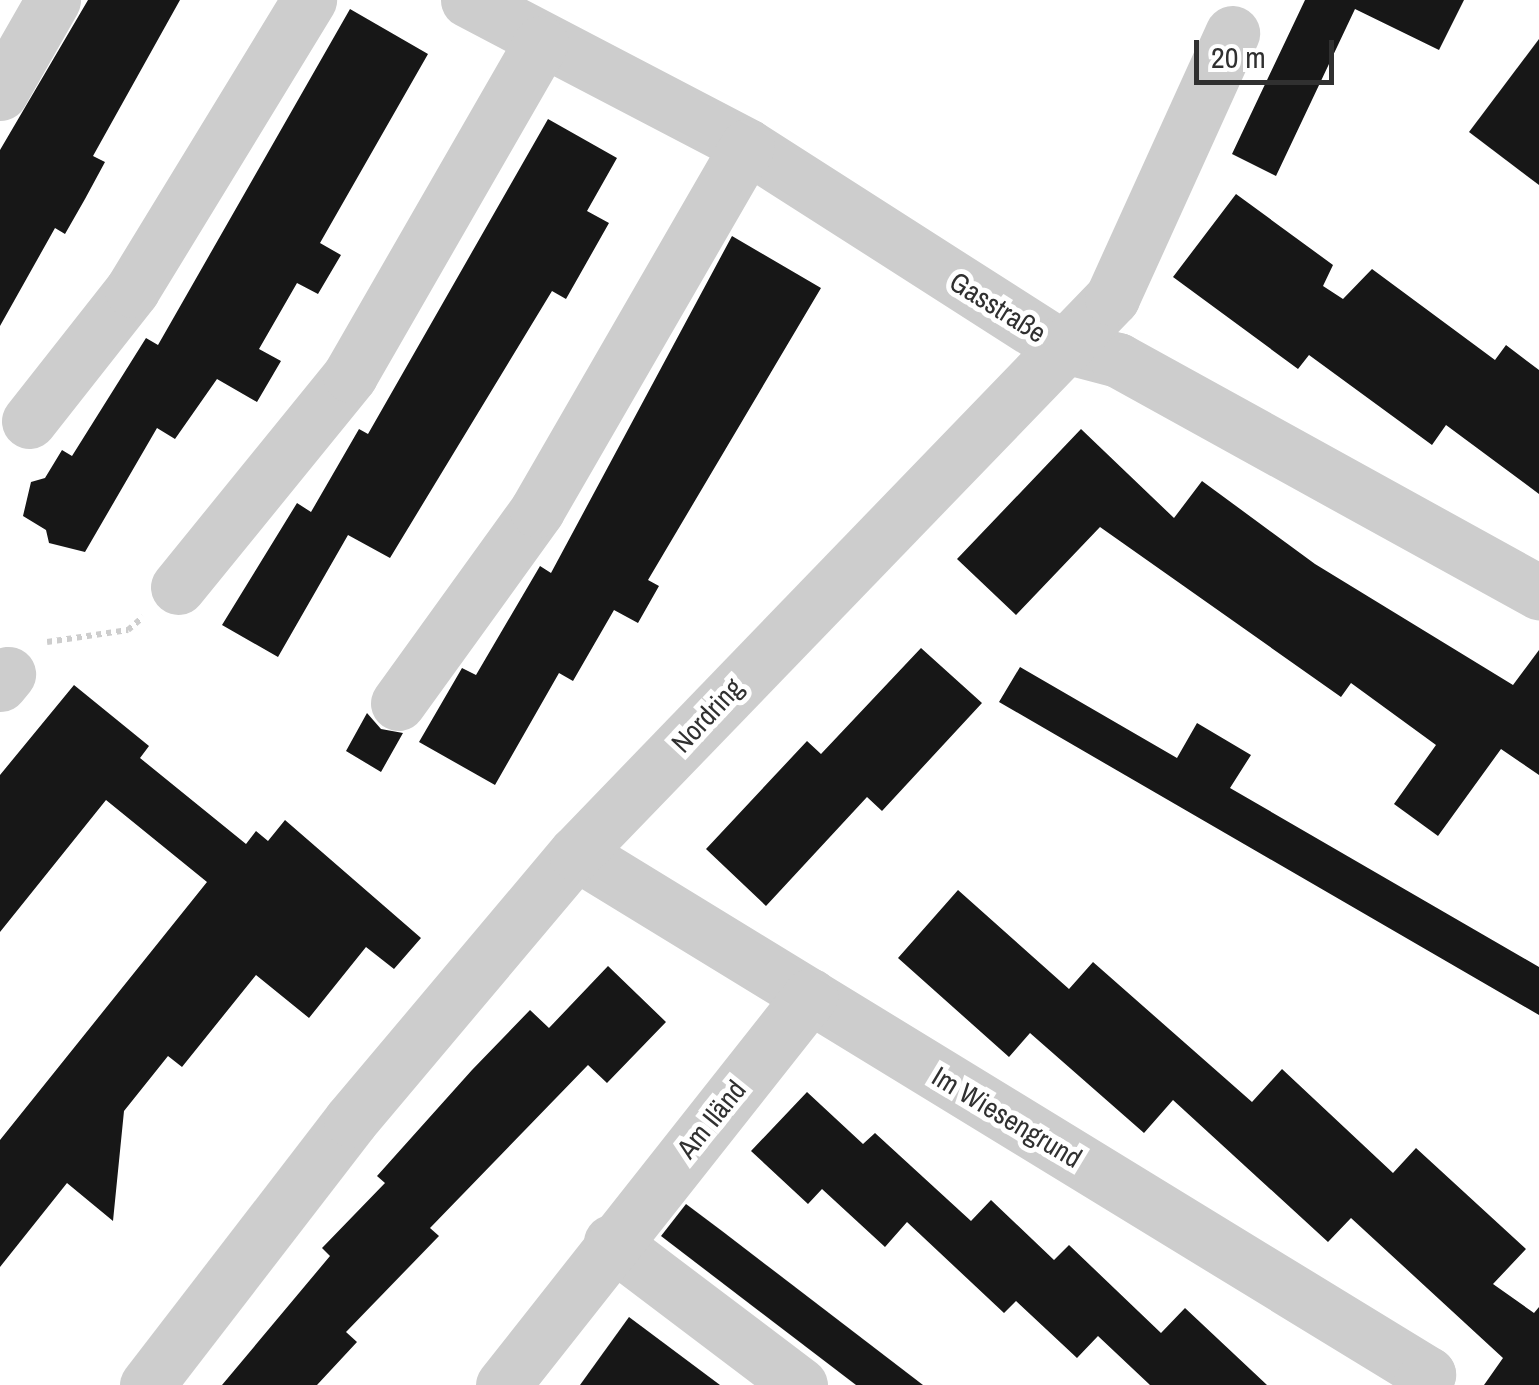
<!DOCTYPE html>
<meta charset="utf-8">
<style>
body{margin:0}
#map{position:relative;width:1539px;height:1385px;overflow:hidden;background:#fff;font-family:"Archivo Narrow",sans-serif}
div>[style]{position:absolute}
.building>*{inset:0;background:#171717}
.path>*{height:6px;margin-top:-3px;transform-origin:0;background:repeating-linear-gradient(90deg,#cdcdcd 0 5px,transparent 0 10px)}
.minor>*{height:55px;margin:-27.5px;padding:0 27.5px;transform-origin:27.5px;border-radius:27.5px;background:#cdcdcd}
span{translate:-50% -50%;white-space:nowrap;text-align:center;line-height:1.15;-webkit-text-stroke:10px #fff;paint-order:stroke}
.street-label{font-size:28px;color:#303030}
.scale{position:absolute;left:1194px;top:40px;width:140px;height:45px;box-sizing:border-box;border:5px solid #303030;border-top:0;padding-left:12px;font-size:30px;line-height:35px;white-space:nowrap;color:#303030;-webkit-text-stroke:8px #fff;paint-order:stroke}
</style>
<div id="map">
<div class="building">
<div style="clip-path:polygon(88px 0,180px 0,93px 156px,105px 162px,85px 199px,65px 234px,55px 228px,0 326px,0 150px)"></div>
<div style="clip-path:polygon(1305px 0,1464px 0,1439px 50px,1355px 9px,1276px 176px,1232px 154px)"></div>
<div style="clip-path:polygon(350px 9px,428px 54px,320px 243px,341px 255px,318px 294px,297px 283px,259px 349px,281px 361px,257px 402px,217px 379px,175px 439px,157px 428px,85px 552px,49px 543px,46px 530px,23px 516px,31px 482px,45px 478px,62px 450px,72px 456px,146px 338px,158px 345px)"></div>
<div style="clip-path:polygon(1539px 39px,1539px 185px,1469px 132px)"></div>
<div style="clip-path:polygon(548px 119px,617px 158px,587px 211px,609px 223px,566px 299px,552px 291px,390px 558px,348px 535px,278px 657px,222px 625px,297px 503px,311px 512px,359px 429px,368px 434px)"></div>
<div style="clip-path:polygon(1236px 194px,1333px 265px,1323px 286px,1343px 299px,1372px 269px,1495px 360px,1506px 345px,1539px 370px,1539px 494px,1446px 425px,1432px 445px,1309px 355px,1298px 369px,1173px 277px)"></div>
<div style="clip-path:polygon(732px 236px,821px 288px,648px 580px,659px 586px,638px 623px,614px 610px,573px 681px,559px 673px,495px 785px,419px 742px,462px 668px,476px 675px,540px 566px,551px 573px)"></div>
<div style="clip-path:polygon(1081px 429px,1174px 518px,1202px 481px,1315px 564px,1513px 685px,1539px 650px,1539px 775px,1501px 749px,1438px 836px,1394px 804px,1436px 745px,1351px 683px,1341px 697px,1100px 527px,1016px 615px,957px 559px)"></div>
<div style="clip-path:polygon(921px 648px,982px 703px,882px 811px,867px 797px,766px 906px,706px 849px,807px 741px,821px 754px)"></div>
<div style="clip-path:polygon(1020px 667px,1177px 758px,1197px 723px,1251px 755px,1230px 788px,1539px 967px,1539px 1015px,999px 702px)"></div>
<div style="clip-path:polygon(74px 685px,149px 746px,140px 758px,246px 844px,256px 831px,268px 841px,285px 820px,421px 938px,394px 969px,366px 947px,309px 1018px,256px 975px,182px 1067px,168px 1056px,124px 1111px,113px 1221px,67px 1183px,0 1267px,0 1140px,207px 882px,106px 800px,0 932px,0 775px)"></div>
<div style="clip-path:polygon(367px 713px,381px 729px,403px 733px,381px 772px,346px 751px)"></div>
<div style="clip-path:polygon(958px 890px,1069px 989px,1093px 962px,1252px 1102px,1282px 1069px,1393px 1173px,1416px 1148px,1526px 1249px,1493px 1284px,1534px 1313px,1539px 1307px,1539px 1385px,1484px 1385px,1503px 1358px,1351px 1218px,1328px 1242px,1173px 1100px,1144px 1133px,1030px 1033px,1009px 1057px,898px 958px)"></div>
<div style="clip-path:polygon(608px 966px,666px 1022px,607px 1083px,588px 1065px,430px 1228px,439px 1236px,346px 1332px,357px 1342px,317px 1385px,222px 1385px,330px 1256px,322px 1248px,385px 1183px,377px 1176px,472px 1070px,530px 1010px,549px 1028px)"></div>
<div style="clip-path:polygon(807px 1092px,863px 1144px,875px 1133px,971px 1221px,991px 1200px,1054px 1260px,1069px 1245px,1161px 1333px,1185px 1308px,1267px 1385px,1150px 1385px,1098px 1336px,1077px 1358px,1016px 1301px,1004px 1313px,907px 1222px,885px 1247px,822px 1189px,808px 1204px,751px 1151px)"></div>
<div style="clip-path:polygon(686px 1204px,722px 1231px,923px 1385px,856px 1385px,759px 1311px,661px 1236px)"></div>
<div style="clip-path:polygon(629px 1317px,720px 1385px,580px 1385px)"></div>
</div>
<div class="path">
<div style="left:47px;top:642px;width:82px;rotate:-8.4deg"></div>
<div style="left:128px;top:630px;width:20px;rotate:-41deg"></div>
</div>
<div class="minor">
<div style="left:468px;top:0;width:315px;rotate:27.6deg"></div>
<div style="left:747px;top:146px;width:368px;rotate:32.6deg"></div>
<div style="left:1057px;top:344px;width:63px;rotate:14.7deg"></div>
<div style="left:1118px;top:360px;width:481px;rotate:28.9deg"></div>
<div style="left:0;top:93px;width:107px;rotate:-60.3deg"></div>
<div style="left:29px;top:421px;width:167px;rotate:-51.8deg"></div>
<div style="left:132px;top:290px;width:340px;rotate:-58.6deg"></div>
<div style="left:178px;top:587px;width:273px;rotate:-50.9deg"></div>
<div style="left:350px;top:375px;width:383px;rotate:-60.1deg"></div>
<div style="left:0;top:684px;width:13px;rotate:-51deg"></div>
<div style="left:398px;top:703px;width:238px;rotate:-54.2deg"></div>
<div style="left:537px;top:510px;width:420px;rotate:-60deg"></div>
<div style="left:576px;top:853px;width:999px;rotate:31.45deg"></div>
<div style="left:1428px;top:1374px;width:14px;rotate:126deg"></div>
<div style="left:611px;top:1242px;width:237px;rotate:37.1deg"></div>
<div style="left:147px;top:1385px;width:334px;rotate:-52.4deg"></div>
<div style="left:351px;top:1120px;width:349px;rotate:-49.9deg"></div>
<div style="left:576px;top:853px;width:772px;rotate:-46deg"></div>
<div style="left:1112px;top:298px;width:291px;rotate:-65.6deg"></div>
<div style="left:503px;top:1385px;width:496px;rotate:-51.7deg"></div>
</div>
<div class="street-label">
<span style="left:998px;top:307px;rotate:32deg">Gasstraße</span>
<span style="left:707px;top:715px;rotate:-47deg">Nordring</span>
<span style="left:1007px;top:1117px;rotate:31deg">Im Wiesengrund</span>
<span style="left:711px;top:1119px;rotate:-51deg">Am Iländ</span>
</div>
<div class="scale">20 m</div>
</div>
